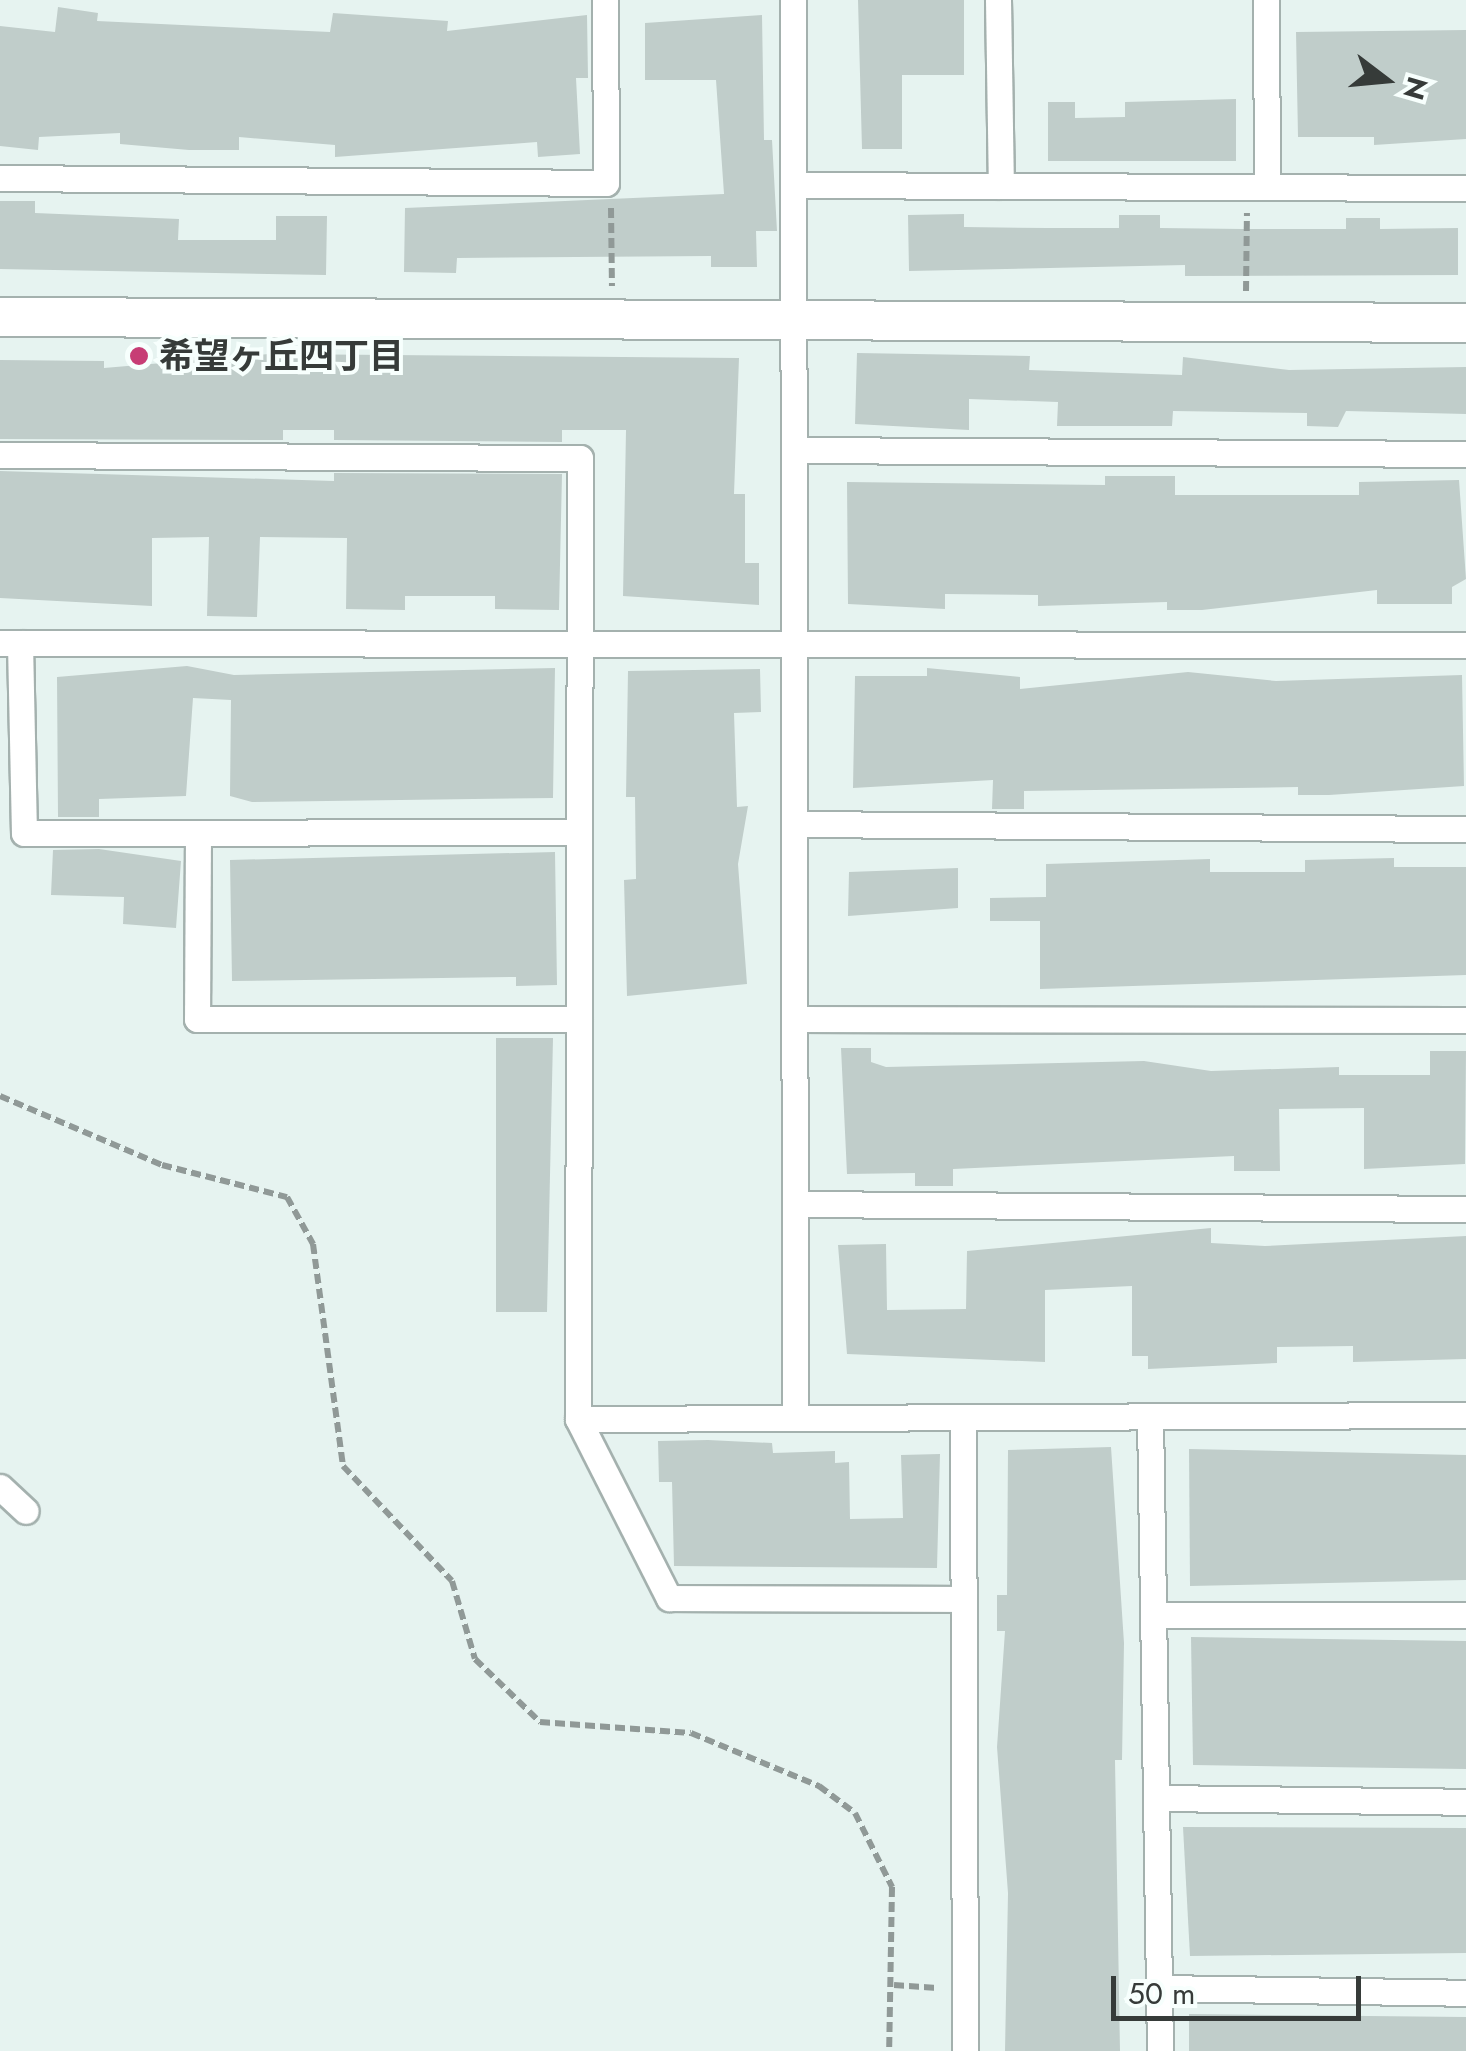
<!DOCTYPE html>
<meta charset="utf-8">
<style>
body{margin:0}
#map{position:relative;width:1466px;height:2051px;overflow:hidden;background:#e6f3f0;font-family:Jost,"Noto Sans JP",sans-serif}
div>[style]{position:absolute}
.building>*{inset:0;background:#c0cdca}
.path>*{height:6px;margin-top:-3px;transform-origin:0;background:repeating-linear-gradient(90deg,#909997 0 10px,transparent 0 15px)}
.roads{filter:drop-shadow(2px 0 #a4b1ae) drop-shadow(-2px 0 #a4b1ae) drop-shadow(0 2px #a4b1ae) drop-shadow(0 -2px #a4b1ae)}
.street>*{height:25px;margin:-12.5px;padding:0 12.5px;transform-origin:12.5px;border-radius:12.5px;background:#fff}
.secondary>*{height:38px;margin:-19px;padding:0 19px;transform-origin:19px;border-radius:19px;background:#fff}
.dots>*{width:28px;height:28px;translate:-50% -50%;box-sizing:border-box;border:5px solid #f7fffd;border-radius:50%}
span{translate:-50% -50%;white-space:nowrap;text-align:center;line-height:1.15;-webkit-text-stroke:8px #f7fffd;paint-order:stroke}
.poi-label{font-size:35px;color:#363b39;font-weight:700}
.left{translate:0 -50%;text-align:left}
.north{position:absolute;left:1336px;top:30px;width:100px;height:100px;-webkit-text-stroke:8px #f7fffd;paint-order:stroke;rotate:106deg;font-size:28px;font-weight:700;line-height:40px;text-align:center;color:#363b39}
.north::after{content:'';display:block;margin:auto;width:35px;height:45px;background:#363b39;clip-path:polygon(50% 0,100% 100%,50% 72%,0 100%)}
.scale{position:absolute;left:1111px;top:1976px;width:250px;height:45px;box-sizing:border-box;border:5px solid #363b39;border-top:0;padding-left:12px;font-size:30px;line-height:35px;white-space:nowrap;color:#363b39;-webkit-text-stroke:8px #f7fffd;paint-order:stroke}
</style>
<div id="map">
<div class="building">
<div style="clip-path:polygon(858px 0,964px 0,964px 75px,902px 75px,902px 149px,862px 149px)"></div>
<div style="clip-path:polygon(58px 7px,98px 13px,97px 21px,330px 32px,333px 13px,448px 21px,447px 31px,587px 15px,588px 78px,576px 78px,580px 154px,538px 157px,537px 142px,335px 157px,335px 145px,239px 137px,239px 150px,189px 150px,120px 144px,120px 133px,39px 137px,38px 150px,0 146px,0 26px,55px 32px)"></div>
<div style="clip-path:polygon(762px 15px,764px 140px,772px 140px,777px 231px,756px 231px,757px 267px,711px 267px,711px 256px,457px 258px,456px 273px,404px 272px,405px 208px,724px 194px,716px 80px,645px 80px,645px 23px)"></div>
<div style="clip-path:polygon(1466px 30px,1466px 139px,1374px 145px,1374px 137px,1298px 137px,1296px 32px)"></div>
<div style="clip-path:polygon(1236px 99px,1236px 161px,1048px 161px,1048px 102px,1075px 102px,1075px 118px,1125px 117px,1125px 102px)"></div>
<div style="clip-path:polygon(0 201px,35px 201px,35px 213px,179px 219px,178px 240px,276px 240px,276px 216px,327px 216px,326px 275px,0 269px)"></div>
<div style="clip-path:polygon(964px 214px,964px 227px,1047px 228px,1119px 228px,1119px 215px,1160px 215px,1160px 228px,1243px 229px,1346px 229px,1346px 218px,1380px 218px,1380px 229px,1458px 228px,1458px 275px,1185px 276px,1185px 265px,909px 271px,908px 215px)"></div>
<div style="clip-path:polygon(857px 353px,1030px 356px,1029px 370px,1182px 375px,1183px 357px,1289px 370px,1466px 367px,1466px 414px,1346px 411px,1338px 427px,1307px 426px,1307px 413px,1173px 411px,1172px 426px,1057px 426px,1058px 402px,969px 399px,969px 430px,855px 424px)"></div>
<div style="clip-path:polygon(269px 354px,739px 358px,734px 494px,745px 494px,745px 563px,759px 563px,759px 605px,623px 596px,626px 430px,562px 430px,562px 442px,334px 440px,334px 430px,283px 430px,283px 440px,0 439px,0 360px,104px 361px,104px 368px)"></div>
<div style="clip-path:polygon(0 471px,334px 481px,334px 473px,562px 474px,559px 610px,495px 609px,495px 596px,405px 596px,405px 610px,346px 609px,347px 538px,260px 537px,257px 617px,207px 616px,209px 537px,152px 538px,152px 606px,0 598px)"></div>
<div style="clip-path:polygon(1105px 476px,1175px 476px,1175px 495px,1359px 495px,1359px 482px,1459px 480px,1466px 579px,1452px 587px,1452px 604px,1377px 604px,1377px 590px,1202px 610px,1167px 610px,1167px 602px,1038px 606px,1038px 595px,945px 594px,945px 609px,848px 604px,847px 482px,1105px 485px)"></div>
<div style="clip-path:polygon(187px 666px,234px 675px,555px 668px,553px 798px,252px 802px,230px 796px,231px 700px,193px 698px,186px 796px,99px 799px,99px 817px,58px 817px,57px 677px)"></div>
<div style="clip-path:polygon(927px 668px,1020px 677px,1020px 689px,1188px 672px,1276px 681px,1462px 675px,1464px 786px,1329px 795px,1298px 795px,1298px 787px,1024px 791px,1024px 809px,992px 809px,993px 780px,853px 788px,855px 676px,927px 676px)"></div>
<div style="clip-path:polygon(760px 669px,761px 712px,734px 713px,737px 807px,748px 806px,738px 864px,747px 984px,627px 996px,624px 880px,636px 879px,635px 797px,626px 797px,628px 671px)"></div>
<div style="clip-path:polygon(99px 849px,181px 861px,176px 928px,123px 924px,124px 897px,51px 895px,53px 850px)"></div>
<div style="clip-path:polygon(555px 852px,557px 985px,516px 986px,516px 977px,232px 981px,230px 860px)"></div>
<div style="clip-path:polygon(1394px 858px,1394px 867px,1466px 867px,1466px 975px,1040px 989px,1040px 921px,990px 921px,990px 898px,1046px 897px,1046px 864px,1210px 859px,1210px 872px,1305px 872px,1305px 860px)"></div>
<div style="clip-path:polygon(958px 868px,958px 908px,848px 916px,849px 872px)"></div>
<div style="clip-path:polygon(496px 1038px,553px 1038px,547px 1312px,496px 1312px)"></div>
<div style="clip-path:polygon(841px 1048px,871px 1048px,871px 1062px,886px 1067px,1144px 1061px,1211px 1071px,1339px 1067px,1339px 1075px,1430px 1075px,1430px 1051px,1466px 1051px,1465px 1164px,1364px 1169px,1364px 1108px,1279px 1109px,1280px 1171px,1234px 1171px,1234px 1156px,953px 1169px,953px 1186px,915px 1186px,915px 1173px,847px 1174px)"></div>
<div style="clip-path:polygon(1211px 1228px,1211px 1243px,1265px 1246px,1466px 1236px,1466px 1359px,1353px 1362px,1353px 1346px,1277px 1347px,1277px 1363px,1148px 1369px,1148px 1356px,1132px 1356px,1132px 1286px,1045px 1290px,1045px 1362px,847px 1354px,838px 1245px,886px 1244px,887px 1310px,966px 1309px,967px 1251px)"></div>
<div style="clip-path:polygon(708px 1440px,772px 1443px,773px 1453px,835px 1451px,835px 1463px,849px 1462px,850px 1519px,903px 1518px,901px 1455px,940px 1454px,937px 1568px,674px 1566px,672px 1482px,659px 1482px,658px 1441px)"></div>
<div style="clip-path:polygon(1111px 1447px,1124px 1643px,1122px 1760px,1115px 1760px,1120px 2051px,1005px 2051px,1008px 1893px,997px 1747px,1005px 1631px,997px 1631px,997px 1595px,1007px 1595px,1008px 1450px)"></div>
<div style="clip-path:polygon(1189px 1449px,1466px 1455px,1466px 1580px,1190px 1586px)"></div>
<div style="clip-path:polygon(1191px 1637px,1466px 1641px,1466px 1769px,1193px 1765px)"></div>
<div style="clip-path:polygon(1183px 1827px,1466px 1828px,1466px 1953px,1190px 1956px)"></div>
<div style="clip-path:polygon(1189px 2014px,1466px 2017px,1466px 2051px,1189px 2051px)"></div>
</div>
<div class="path">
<div style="left:611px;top:208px;width:78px;rotate:89.3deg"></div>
<div style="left:1246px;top:291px;width:78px;rotate:-89.3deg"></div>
<div style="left:0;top:1096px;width:176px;rotate:23.1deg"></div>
<div style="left:162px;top:1165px;width:129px;rotate:14.4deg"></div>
<div style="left:287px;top:1197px;width:54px;rotate:61deg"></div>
<div style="left:313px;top:1244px;width:224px;rotate:82.3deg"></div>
<div style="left:343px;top:1466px;width:158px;rotate:46.5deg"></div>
<div style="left:452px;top:1581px;width:81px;rotate:73.6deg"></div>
<div style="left:475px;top:1659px;width:91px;rotate:44.1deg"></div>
<div style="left:540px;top:1722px;width:151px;rotate:4.2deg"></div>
<div style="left:691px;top:1733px;width:139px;rotate:22.5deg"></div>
<div style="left:819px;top:1786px;width:45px;rotate:36.9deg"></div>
<div style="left:855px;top:1813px;width:83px;rotate:63.4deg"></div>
<div style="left:892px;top:1887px;width:164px;rotate:91deg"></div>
<div style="left:894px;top:1985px;width:43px;rotate:4deg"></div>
</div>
<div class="roads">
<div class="street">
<div style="left:793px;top:0;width:1418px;rotate:89.92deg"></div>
<div style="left:998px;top:0;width:186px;rotate:89.1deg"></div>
<div style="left:1266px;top:0;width:187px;rotate:89.7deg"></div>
<div style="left:0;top:178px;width:606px;rotate:0.47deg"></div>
<div style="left:606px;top:183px;width:183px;rotate:-90.3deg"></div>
<div style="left:794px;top:185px;width:672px;rotate:0.26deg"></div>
<div style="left:794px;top:450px;width:672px;rotate:0.34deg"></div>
<div style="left:0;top:455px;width:580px;rotate:0.3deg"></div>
<div style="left:580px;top:458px;width:961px;rotate:90.12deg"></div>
<div style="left:578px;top:1419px;width:201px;rotate:63.1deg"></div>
<div style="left:669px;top:1598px;width:295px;rotate:0.2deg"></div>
<div style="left:0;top:643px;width:1466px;rotate:0.08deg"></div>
<div style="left:20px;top:643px;width:190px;rotate:88.8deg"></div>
<div style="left:24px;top:833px;width:555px;rotate:-0.1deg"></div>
<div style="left:794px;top:824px;width:672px;rotate:0.43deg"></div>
<div style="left:198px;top:833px;width:186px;rotate:90.3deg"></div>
<div style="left:197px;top:1019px;width:382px"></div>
<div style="left:794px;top:1019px;width:672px;rotate:0.09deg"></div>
<div style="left:795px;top:1204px;width:671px;rotate:0.43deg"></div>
<div style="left:1150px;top:1416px;width:635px;rotate:89.1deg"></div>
<div style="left:963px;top:1417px;width:634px;rotate:89.82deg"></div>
<div style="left:578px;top:1419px;width:888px;rotate:-0.26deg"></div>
<div style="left:0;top:1487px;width:35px;rotate:43deg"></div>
<div style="left:1153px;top:1615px;width:313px"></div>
<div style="left:1156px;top:1798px;width:310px;rotate:0.7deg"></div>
<div style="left:1159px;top:1988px;width:307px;rotate:0.9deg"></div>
</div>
<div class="secondary">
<div style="left:0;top:317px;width:1466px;rotate:0.23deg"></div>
</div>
</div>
<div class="dots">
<div style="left:139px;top:356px;background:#c73d75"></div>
</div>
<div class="poi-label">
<span class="left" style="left:159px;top:356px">希望ヶ丘四丁目</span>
</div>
<div class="north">N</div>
<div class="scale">50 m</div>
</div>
